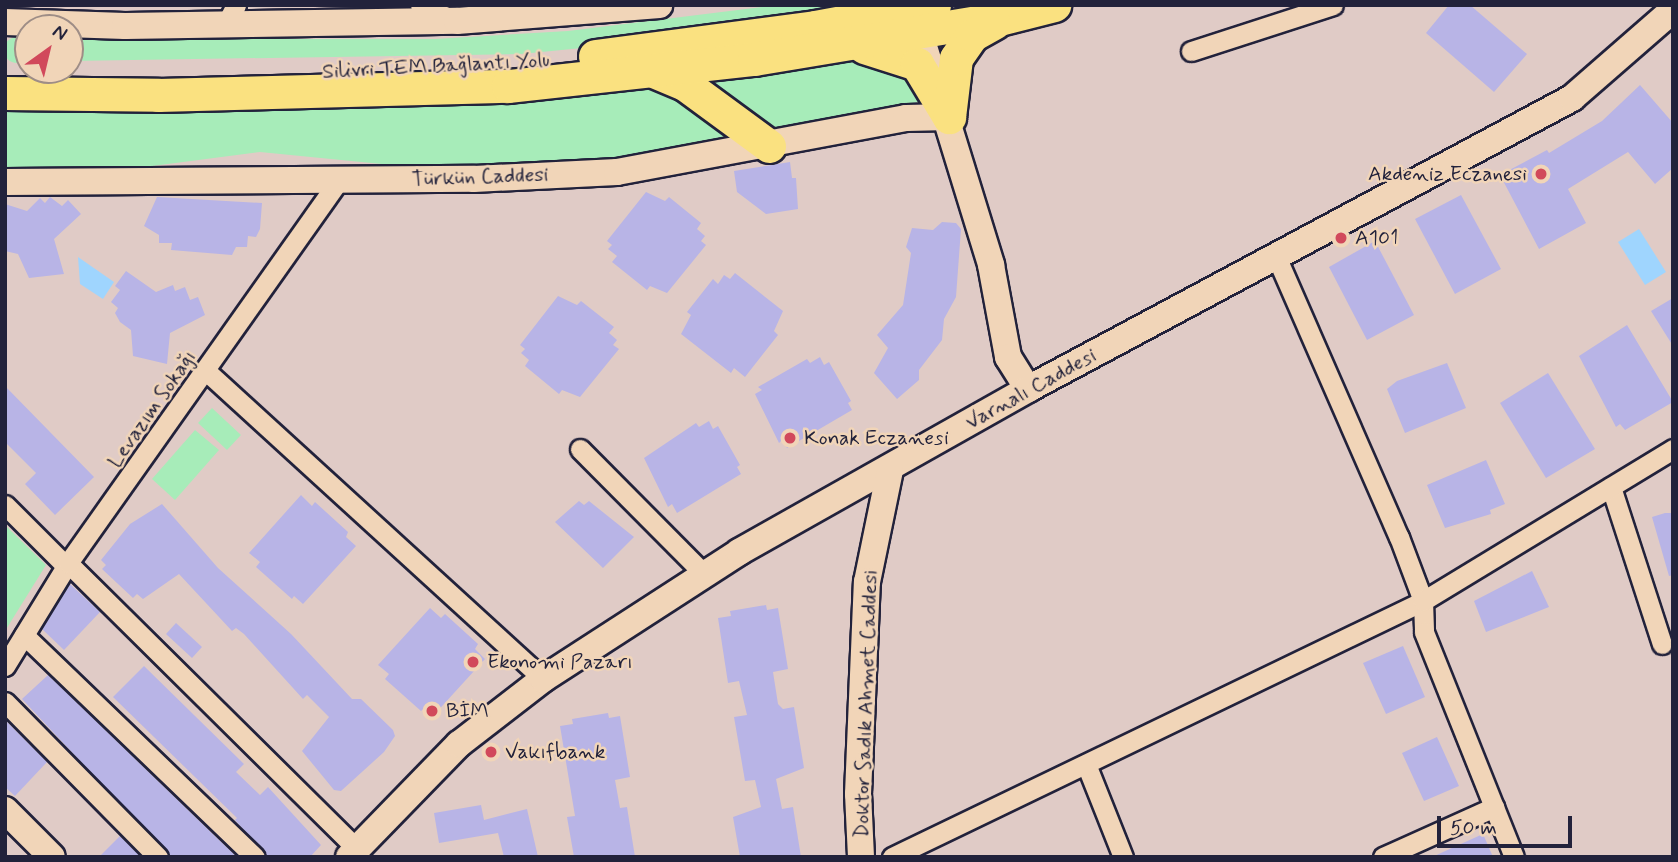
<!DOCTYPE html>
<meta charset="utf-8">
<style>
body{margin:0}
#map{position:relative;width:1678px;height:862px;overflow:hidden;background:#e0cbc6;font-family:Mynerve,sans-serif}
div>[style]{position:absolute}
.green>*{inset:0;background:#a7ecb9}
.round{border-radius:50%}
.water>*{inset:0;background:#9fd5fe}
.building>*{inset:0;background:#b8b4e6}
.roads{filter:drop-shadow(2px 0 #22223b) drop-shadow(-2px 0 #22223b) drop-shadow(0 2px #22223b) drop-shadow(0 -2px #22223b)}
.street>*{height:19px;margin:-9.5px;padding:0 9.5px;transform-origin:9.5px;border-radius:9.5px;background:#f1d5b8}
.secondary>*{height:26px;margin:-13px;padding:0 13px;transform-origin:13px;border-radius:13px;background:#f1d5b8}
.highway>*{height:33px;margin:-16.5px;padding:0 16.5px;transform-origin:16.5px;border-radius:16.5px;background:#fae180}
.dots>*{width:19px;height:19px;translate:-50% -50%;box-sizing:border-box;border:4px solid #f1d5b8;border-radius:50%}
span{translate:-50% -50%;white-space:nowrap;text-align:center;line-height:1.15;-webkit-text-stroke:5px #f1d5b8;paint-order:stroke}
.street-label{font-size:21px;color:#22223b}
.poi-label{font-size:21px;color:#22223b}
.right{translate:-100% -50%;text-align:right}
.left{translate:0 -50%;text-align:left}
.frame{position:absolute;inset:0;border:7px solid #22223b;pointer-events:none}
.north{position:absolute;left:14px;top:14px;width:70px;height:70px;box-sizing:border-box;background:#f1d5b8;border:2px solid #9e8d86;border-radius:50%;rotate:34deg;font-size:19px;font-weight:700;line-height:28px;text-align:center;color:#22223b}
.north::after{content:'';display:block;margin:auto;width:24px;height:32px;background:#d1495b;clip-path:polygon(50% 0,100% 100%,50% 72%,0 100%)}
.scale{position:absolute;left:1437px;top:816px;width:135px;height:32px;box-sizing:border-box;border:4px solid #22223b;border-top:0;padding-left:9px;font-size:21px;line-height:24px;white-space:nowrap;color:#22223b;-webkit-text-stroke:5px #f1d5b8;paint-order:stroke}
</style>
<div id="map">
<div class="green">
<div style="clip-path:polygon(779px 5px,864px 5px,663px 40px,521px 54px,70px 61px,70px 39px,435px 39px,568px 31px)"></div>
<div class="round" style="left:4px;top:37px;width:26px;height:26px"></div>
<div style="clip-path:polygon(871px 59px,890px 59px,928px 92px,919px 102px,774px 129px,704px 81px)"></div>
<div style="clip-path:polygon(637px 88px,662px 90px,734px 132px,733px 143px,535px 170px,402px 166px,260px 152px,114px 171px,5px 172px,5px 109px)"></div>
<div style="clip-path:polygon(212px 408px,241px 435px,227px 450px,198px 423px)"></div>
<div style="clip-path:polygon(195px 430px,219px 450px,175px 500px,152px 479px)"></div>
<div style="clip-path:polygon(5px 525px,46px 565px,5px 631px)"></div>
</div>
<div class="water">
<div style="clip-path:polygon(1639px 229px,1666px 272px,1645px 285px,1618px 242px)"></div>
<div style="clip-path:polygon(78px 257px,114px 282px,103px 299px,80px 284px)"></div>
</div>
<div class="building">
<div style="clip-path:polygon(1449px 5px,1470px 5px,1527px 54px,1494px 92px,1426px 33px)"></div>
<div style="clip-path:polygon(1640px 85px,1673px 123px,1673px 168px,1655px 184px,1628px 152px,1568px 189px,1586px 223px,1539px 249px,1500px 175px,1547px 150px,1549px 153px,1602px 121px)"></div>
<div style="clip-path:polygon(790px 162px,792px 178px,796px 178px,798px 209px,766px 214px,737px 192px,734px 171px)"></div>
<div style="clip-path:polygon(646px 192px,665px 201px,669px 197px,701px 223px,697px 229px,705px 236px,701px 241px,706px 245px,667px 293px,650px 286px,647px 290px,612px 262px,617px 256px,608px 249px,612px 245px,607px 241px)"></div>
<div style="clip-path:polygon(1461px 195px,1501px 269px,1455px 294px,1415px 219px)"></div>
<div style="clip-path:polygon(50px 197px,62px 206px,68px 200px,81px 214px,54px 239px,64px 274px,29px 278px,18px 254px,5px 251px,5px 204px,27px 211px,40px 198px,45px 203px)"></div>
<div style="clip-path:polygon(157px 197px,262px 203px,260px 229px,256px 237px,248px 236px,247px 247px,236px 247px,232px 255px,171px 250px,172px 243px,159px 243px,159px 235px,144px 226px)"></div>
<div style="clip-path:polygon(942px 222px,956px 223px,961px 229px,956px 297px,944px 319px,942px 340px,919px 370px,919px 380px,897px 399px,874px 373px,888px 348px,877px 335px,903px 305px,911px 253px,906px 247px,912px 228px,933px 230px)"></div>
<div style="clip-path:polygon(1375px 241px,1414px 315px,1367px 340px,1329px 267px)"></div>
<div style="clip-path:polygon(126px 271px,156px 292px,173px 285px,175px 291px,185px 287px,190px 300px,198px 297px,205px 315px,170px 333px,167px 364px,133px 356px,131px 330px,120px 322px,115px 313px,118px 308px,111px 302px,120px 290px,115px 286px)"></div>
<div style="clip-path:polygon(735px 273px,783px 311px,774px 331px,778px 335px,745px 377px,734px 368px,731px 373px,681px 334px,691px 315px,687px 312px,713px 279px,718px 284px,724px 275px,730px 279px)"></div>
<div style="clip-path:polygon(558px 296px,577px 305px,581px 301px,614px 327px,609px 333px,617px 340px,613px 345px,619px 349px,580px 397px,562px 390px,559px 394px,525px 366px,529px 360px,521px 353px,525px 349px,520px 345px)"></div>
<div style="clip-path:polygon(1673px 298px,1673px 346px,1651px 311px)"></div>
<div style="clip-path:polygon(1627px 325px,1673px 402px,1625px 430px,1620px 424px,1616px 427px,1579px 356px)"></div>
<div style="clip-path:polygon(820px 357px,824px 365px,829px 362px,851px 401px,848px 403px,852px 410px,787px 448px,782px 440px,779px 443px,755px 394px,762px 390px,758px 387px,807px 359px,810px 363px)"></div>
<div style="clip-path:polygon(1447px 363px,1466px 408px,1405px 433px,1387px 389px,1397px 381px)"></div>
<div style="clip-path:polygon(1548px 373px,1595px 449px,1546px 478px,1500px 403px)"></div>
<div style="clip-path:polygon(5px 386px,94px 477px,55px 515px,25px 484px,36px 473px,5px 442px)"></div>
<div style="clip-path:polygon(709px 421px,713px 429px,718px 426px,740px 465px,737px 467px,741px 474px,677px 513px,672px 504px,668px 507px,644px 458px,696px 423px,699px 427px)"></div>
<div style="clip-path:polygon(1486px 460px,1505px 504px,1490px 510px,1491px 514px,1445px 528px,1427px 485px)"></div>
<div style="clip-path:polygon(301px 495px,312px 506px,315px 502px,348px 532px,346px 537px,356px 546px,303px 604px,294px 596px,292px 599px,256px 567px,260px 562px,249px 553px)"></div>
<div style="clip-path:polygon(579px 501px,584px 505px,589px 501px,634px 537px,603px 568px,555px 522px)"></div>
<div style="clip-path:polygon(162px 504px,218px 568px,291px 634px,352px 699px,361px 699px,393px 730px,395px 736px,384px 752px,341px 791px,334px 790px,302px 751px,329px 717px,307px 695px,303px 699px,244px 634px,236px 628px,232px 631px,179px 574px,143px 599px,137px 594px,133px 598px,102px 569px,106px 565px,101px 560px,130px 524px)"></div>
<div style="clip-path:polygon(1665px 513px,1673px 513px,1673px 575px,1669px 576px,1652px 517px)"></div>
<div style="clip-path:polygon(1532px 571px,1549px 607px,1486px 632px,1474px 601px)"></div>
<div style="clip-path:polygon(70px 584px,100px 612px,64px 650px,42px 629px)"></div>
<div style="clip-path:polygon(766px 605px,767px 610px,778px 608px,788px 669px,773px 672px,778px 704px,783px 709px,794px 707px,804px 768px,776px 779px,782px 809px,793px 807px,801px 857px,740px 857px,733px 817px,761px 807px,755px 780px,745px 781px,734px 717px,747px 715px,739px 681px,728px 683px,718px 618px,731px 616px,730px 611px)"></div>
<div style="clip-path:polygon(430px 608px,441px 618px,445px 614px,478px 644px,475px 649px,485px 659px,433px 716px,424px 708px,421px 711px,385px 679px,389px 674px,378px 665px)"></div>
<div style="clip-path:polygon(176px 623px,202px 647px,192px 658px,166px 634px)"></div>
<div style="clip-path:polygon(1403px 646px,1425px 697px,1386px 714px,1363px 663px)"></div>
<div style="clip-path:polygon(144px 666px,244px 764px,236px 772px,260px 795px,268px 787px,321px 845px,310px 857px,267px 857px,235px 820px,237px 818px,113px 697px)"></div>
<div style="clip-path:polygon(48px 675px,217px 838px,237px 857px,170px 857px,22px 699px)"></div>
<div style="clip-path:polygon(608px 713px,609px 718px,620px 716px,630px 777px,615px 780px,620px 808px,627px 807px,635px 857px,574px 857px,567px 817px,575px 816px,560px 726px,573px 724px,572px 719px)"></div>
<div style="clip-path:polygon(5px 720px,47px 762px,15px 796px,5px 787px)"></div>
<div style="clip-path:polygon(1437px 737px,1459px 786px,1424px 801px,1402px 753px)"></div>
<div style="clip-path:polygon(481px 805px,484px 820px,527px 809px,538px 857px,504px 857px,498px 833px,439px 843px,434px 813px)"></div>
<div style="clip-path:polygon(1483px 834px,1493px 857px,1432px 857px)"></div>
<div style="clip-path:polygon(120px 836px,141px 857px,99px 857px)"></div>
</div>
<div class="roads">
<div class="street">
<div style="left:420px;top:5px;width:34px;rotate:24deg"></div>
<div style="left:227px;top:22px;width:19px;rotate:-62deg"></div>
<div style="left:1191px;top:51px;width:149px;rotate:-17.9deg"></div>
<div style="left:1276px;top:256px;width:307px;rotate:66.4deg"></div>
<div style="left:1399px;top:537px;width:68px;rotate:69.4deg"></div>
<div style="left:1423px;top:601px;width:31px;rotate:88deg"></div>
<div style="left:1424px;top:632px;width:242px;rotate:68.2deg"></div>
<div style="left:206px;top:371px;width:457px;rotate:42.4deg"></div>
<div style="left:580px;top:449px;width:177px;rotate:45.2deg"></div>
<div style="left:1611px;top:487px;width:165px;rotate:72deg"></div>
<div style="left:5px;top:505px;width:85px;rotate:45deg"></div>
<div style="left:68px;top:563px;width:407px;rotate:44.7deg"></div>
<div style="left:24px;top:635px;width:320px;rotate:43.9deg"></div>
<div style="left:5px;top:666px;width:121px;rotate:-58.5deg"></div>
<div style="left:68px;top:563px;width:468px;rotate:-54.7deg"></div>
<div style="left:5px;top:702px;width:218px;rotate:45.4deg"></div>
<div style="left:1086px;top:764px;width:100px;rotate:68.3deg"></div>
<div style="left:892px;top:857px;width:589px;rotate:-25.74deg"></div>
<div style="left:1423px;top:601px;width:293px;rotate:-31.3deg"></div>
<div style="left:1383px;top:857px;width:122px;rotate:-24.2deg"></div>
</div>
<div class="secondary">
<div style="left:914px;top:14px;width:263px;rotate:72.9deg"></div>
<div style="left:991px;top:265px;width:94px;rotate:79.5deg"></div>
<div style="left:1008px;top:357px;width:38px;rotate:58deg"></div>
<div style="left:5px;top:22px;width:120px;rotate:1.9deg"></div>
<div style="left:125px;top:26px;width:332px;rotate:-0.9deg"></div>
<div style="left:457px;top:21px;width:203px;rotate:-4.5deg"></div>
<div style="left:5px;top:182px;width:469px;rotate:-0.4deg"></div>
<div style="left:474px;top:179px;width:143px;rotate:-2.8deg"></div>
<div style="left:617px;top:172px;width:294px;rotate:-10.6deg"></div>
<div style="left:906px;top:118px;width:43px;rotate:-1.3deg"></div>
<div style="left:5px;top:810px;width:66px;rotate:45deg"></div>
<div style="left:349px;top:857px;width:158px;rotate:-45.8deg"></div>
<div style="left:459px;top:744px;width:106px;rotate:-37.7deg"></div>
<div style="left:543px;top:679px;width:234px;rotate:-32.9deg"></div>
<div style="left:739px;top:552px;width:332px;rotate:-29.4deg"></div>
<div style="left:1028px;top:389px;width:617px;rotate:-28.14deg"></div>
<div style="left:1572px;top:98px;width:134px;rotate:-41.1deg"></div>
<div style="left:861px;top:857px;width:63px;rotate:-92.7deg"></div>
<div style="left:858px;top:794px;width:212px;rotate:-87.6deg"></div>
<div style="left:867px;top:582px;width:114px;rotate:-78.4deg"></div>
</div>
<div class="highway">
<div style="left:864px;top:47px;width:56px;rotate:17.8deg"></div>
<div style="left:917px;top:64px;width:62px;rotate:58.9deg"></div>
<div style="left:595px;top:56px;width:222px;rotate:-7.5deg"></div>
<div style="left:815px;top:27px;width:121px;rotate:-10.5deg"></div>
<div style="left:656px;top:72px;width:33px;rotate:23deg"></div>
<div style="left:686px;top:85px;width:103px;rotate:36.3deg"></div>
<div style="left:5px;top:93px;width:153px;rotate:0.7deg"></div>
<div style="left:158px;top:95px;width:350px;rotate:-1.5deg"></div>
<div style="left:508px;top:86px;width:247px;rotate:-6.3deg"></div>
<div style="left:754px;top:59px;width:252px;rotate:-9.4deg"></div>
<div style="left:1003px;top:18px;width:53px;rotate:-14.3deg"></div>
<div style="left:949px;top:117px;width:59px;rotate:-83.2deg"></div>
<div style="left:956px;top:58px;width:28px;rotate:-55deg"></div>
<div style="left:972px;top:35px;width:25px;rotate:-29deg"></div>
</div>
</div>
<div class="dots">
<div style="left:1541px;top:174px;background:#d1495b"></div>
<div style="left:1341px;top:238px;background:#d1495b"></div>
<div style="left:790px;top:438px;background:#d1495b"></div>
<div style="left:473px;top:662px;background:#d1495b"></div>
<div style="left:432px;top:711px;background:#d1495b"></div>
<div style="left:491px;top:752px;background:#d1495b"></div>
</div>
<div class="street-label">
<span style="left:436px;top:66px;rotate:-3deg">Silivri TEM Bağlantı Yolu</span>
<span style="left:480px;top:177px;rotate:-2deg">Türkün Caddesi</span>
<span style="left:1031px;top:389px;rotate:-29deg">Varnalı Caddesi</span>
<span style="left:152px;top:409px;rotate:-55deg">Levazım Sokağı</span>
<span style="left:866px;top:704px;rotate:-88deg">Doktor Sadık Ahmet Caddesi</span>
</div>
<div class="poi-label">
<span class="right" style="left:1527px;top:174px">Akdeniz Eczanesi</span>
<span class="left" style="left:1355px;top:238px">A101</span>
<span class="left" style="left:804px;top:438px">Konak Eczanesi</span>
<span class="left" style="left:487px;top:662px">Ekonomi Pazarı</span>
<span class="left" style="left:446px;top:711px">BİM</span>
<span class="left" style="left:505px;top:752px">Vakıfbank</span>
</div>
<div class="frame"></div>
<div class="north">N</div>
<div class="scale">50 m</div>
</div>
